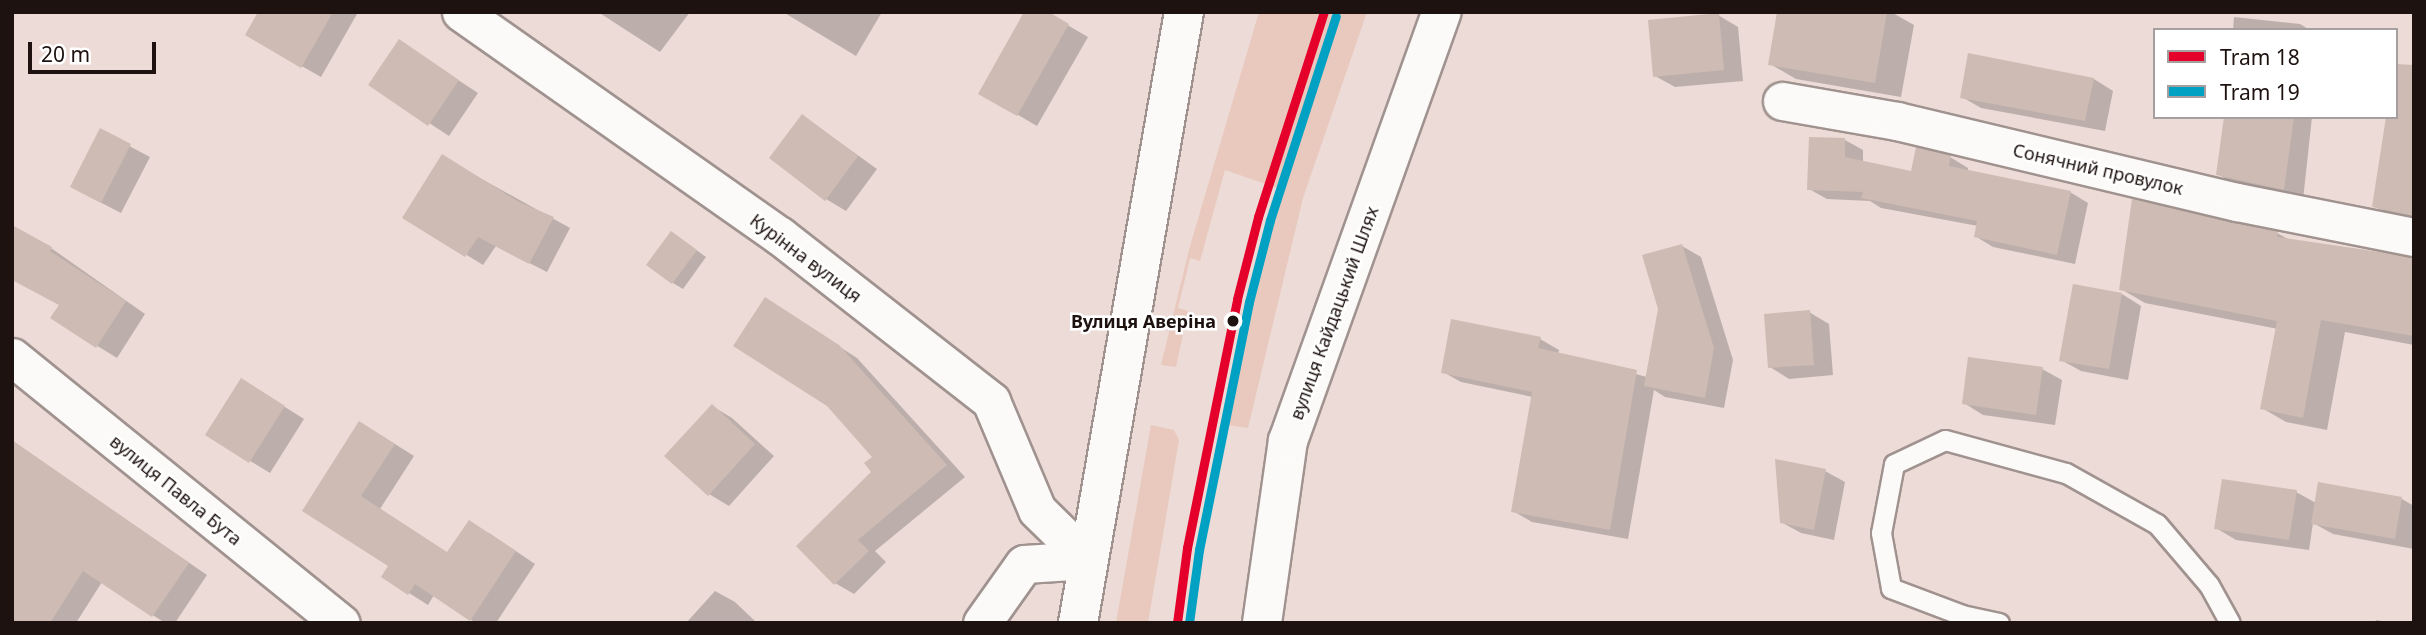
<!DOCTYPE html>
<meta charset="utf-8">
<style>
body{margin:0}
#map{position:relative;width:2426px;height:635px;overflow:hidden;background:#ecdbd6;font-family:"Noto Sans",sans-serif}
div>[style]{position:absolute}
.green>*{inset:0;background:#e9c9be}
.shadow>*{inset:0;background:#0003}
.building>*{inset:0;background:#cdbbb4}
.roads{filter:drop-shadow(2px 0 #a0938f) drop-shadow(-2px 0 #a0938f) drop-shadow(0 2px #a0938f) drop-shadow(0 -2px #a0938f)}
.lane>*{height:19px;margin:-9.5px;padding:0 9.5px;transform-origin:9.5px;border-radius:9.5px;background:#fcfaf9}
.street>*{height:37px;margin:-18.5px;padding:0 18.5px;transform-origin:18.5px;border-radius:18.5px;background:#fcfaf9}
.highway>*{height:38px;margin:-19px;padding:0 19px;transform-origin:19px;border-radius:19px;background:#fcfaf9}
.tram-1>*{height:9px;margin:-4.5px;padding:0 4.5px;transform-origin:4.5px;border-radius:4.5px;background:#e4002b}
.tram-2>*{height:9px;margin:-4.5px;padding:0 4.5px;transform-origin:4.5px;border-radius:4.5px;background:#01a1c4}
.dots>*{width:19px;height:19px;translate:-50% -50%;box-sizing:border-box;border:4px solid #fff;border-radius:50%}
span{translate:-50% -50%;white-space:nowrap;text-align:center;line-height:1.15;-webkit-text-stroke:5px #fff;paint-order:stroke}
.street-label{font-size:18px;color:#1d120f}
.stop-label{font-size:18px;color:#1d120f;font-weight:700}
.right{translate:-100% -50%;text-align:right}
.frame{position:absolute;inset:0;border:14px solid #1d120f;pointer-events:none}
.legend{position:absolute;left:2153px;top:28px;width:245px;height:91px;box-sizing:border-box;background:#fff;border:2px solid #a5a09f;margin:0;padding:9px 12px;list-style:none;font-size:21px;color:#1d120f}
.legend li{display:flex;align-items:center;gap:14px;height:35px}
.legend b{width:35px;border:2px solid #a5a09f}
.scale{position:absolute;left:28px;top:42px;width:128px;height:32px;box-sizing:border-box;border:4px solid #1d120f;border-top:0;padding-left:9px;font-size:21px;line-height:24px;white-space:nowrap;color:#1d120f;-webkit-text-stroke:5px #fff;paint-order:stroke}
</style>
<div id="map">
<div class="green">
<div style="clip-path:polygon(1259px 12px,1367px 12px,1303px 198px,1248px 428px,1221px 424px,1277px 188px,1225px 170px,1200px 261px,1190px 258px,1178px 308px,1188px 311px,1176px 367px,1161px 365px,1190px 246px)"></div>
<div style="clip-path:polygon(1151px 425px,1174px 430px,1179px 440px,1148px 623px,1116px 623px)"></div>
</div>
<div class="shadow">
<div style="clip-path:polygon(260px 12px,354px 12px,357px 14px,321px 77px,247px 35px)"></div>
<div style="clip-path:polygon(598px 12px,690px 12px,660px 52px)"></div>
<div style="clip-path:polygon(783px 12px,882px 12px,856px 56px)"></div>
<div style="clip-path:polygon(1045px 12px,1088px 37px,1037px 126px,980px 93px)"></div>
<div style="clip-path:polygon(1779px 12px,1891px 12px,1914px 25px,1901px 97px,1796px 79px,1770px 64px)"></div>
<div style="clip-path:polygon(1718px 15px,1738px 27px,1743px 81px,1675px 87px,1655px 76px)"></div>
<div style="clip-path:polygon(2234px 17px,2300px 24px,2310px 30px,2233px 30px)"></div>
<div style="clip-path:polygon(400px 42px,478px 93px,449px 136px,371px 85px)"></div>
<div style="clip-path:polygon(1970px 55px,2094px 79px,2113px 91px,2105px 131px,1981px 108px,1962px 97px)"></div>
<div style="clip-path:polygon(803px 116px,877px 169px,846px 211px,826px 199px)"></div>
<div style="clip-path:polygon(2226px 117px,2312px 117px,2303px 200px,2238px 186px,2218px 174px)"></div>
<div style="clip-path:polygon(101px 131px,150px 157px,121px 213px,92px 198px)"></div>
<div style="clip-path:polygon(2414px 131px,2414px 224px,2373px 206px)"></div>
<div style="clip-path:polygon(1845px 140px,1863px 150px,1863px 163px,1912px 173px,1950px 157px,1968px 168px,1968px 171px,2070px 192px,2088px 203px,2075px 264px,1993px 247px,1975px 236px,1978px 226px,1881px 208px,1870px 201px,1827px 199px,1809px 189px)"></div>
<div style="clip-path:polygon(442px 157px,570px 228px,547px 272px,496px 246px,483px 265px,405px 217px)"></div>
<div style="clip-path:polygon(2277px 233px,2290px 240px,2414px 258px,2414px 345px,2345px 332px,2327px 430px,2286px 422px,2262px 408px,2278px 329px,2145px 303px,2121px 289px)"></div>
<div style="clip-path:polygon(681px 239px,706px 257px,683px 289px,673px 283px)"></div>
<div style="clip-path:polygon(1682px 246px,1701px 257px,1733px 360px,1724px 408px,1665px 397px,1654px 390px,1628px 539px,1532px 522px,1513px 511px,1533px 397px,1461px 382px,1443px 372px,1540px 339px,1559px 350px,1558px 354px,1647px 377px)"></div>
<div style="clip-path:polygon(51px 248px,145px 314px,117px 358px,52px 318px,61px 305px,12px 279px)"></div>
<div style="clip-path:polygon(2122px 294px,2141px 306px,2128px 380px,2081px 371px,2061px 360px)"></div>
<div style="clip-path:polygon(783px 310px,857px 358px,965px 477px,875px 551px,886px 562px,854px 594px,835px 583px,874px 472px,874px 457px)"></div>
<div style="clip-path:polygon(1809px 312px,1829px 324px,1833px 375px,1789px 379px,1770px 367px)"></div>
<div style="clip-path:polygon(2042px 369px,2062px 380px,2055px 425px,1983px 415px,1964px 403px)"></div>
<div style="clip-path:polygon(261px 392px,304px 419px,270px 473px,207px 435px)"></div>
<div style="clip-path:polygon(712px 406px,732px 418px,774px 456px,729px 506px,709px 494px)"></div>
<div style="clip-path:polygon(379px 434px,414px 456px,380px 509px,448px 554px,489px 533px,535px 564px,496px 623px,476px 623px,434px 595px,428px 605px,409px 593px,390px 566px,304px 511px)"></div>
<div style="clip-path:polygon(12px 441px,207px 575px,175px 623px,165px 623px,102px 582px,76px 623px,12px 623px)"></div>
<div style="clip-path:polygon(1825px 471px,1845px 482px,1834px 540px,1801px 533px,1781px 522px)"></div>
<div style="clip-path:polygon(2296px 492px,2316px 503px,2402px 499px,2414px 506px,2414px 549px,2333px 534px,2313px 523px,2309px 550px,2236px 540px,2216px 528px)"></div>
<div style="clip-path:polygon(715px 591px,735px 602px,757px 623px,686px 623px)"></div>
<div style="clip-path:polygon(2376px 620px,2393px 623px,2375px 623px)"></div>
</div>
<div class="building">
<div style="clip-path:polygon(258px 12px,333px 12px,301px 68px,245px 35px)"></div>
<div style="clip-path:polygon(1024px 12px,1049px 12px,1069px 24px,1017px 116px,978px 94px)"></div>
<div style="clip-path:polygon(1777px 12px,1887px 12px,1875px 83px,1768px 65px)"></div>
<div style="clip-path:polygon(1719px 13px,1724px 70px,1653px 77px,1648px 20px)"></div>
<div style="clip-path:polygon(399px 39px,459px 80px,428px 126px,368px 85px)"></div>
<div style="clip-path:polygon(1968px 53px,2094px 78px,2085px 121px,1960px 98px)"></div>
<div style="clip-path:polygon(2396px 64px,2414px 65px,2414px 216px,2372px 207px,2386px 117px,2396px 117px)"></div>
<div style="clip-path:polygon(802px 114px,858px 156px,825px 201px,769px 158px)"></div>
<div style="clip-path:polygon(2224px 117px,2294px 117px,2284px 190px,2216px 175px)"></div>
<div style="clip-path:polygon(100px 128px,131px 144px,101px 203px,70px 187px)"></div>
<div style="clip-path:polygon(1809px 137px,1845px 138px,1845px 157px,1911px 171px,1916px 147px,1951px 155px,1949px 166px,2071px 191px,2057px 255px,1974px 237px,1977px 221px,1861px 198px,1863px 192px,1807px 190px)"></div>
<div style="clip-path:polygon(442px 154px,519px 202px,554px 217px,529px 264px,478px 237px,465px 257px,402px 218px)"></div>
<div style="clip-path:polygon(2132px 199px,2278px 231px,2277px 237px,2414px 257px,2414px 336px,2321px 320px,2303px 418px,2260px 409px,2277px 321px,2119px 290px)"></div>
<div style="clip-path:polygon(12px 225px,52px 247px,50px 251px,126px 301px,96px 348px,50px 318px,59px 305px,12px 280px)"></div>
<div style="clip-path:polygon(671px 231px,697px 250px,672px 284px,646px 265px)"></div>
<div style="clip-path:polygon(1682px 244px,1714px 348px,1705px 398px,1644px 386px,1658px 309px,1642px 255px)"></div>
<div style="clip-path:polygon(2073px 284px,2122px 293px,2109px 369px,2059px 361px)"></div>
<div style="clip-path:polygon(765px 297px,839px 345px,947px 465px,858px 540px,869px 551px,834px 585px,796px 546px,871px 472px,864px 463px,872px 457px,827px 406px,733px 346px)"></div>
<div style="clip-path:polygon(1810px 310px,1814px 365px,1768px 368px,1764px 314px)"></div>
<div style="clip-path:polygon(1451px 319px,1541px 337px,1538px 348px,1637px 370px,1610px 530px,1511px 512px,1532px 392px,1441px 373px)"></div>
<div style="clip-path:polygon(1968px 357px,2043px 367px,2036px 415px,1962px 404px)"></div>
<div style="clip-path:polygon(241px 378px,285px 406px,249px 463px,205px 435px)"></div>
<div style="clip-path:polygon(712px 404px,755px 444px,708px 496px,664px 456px)"></div>
<div style="clip-path:polygon(359px 421px,395px 444px,361px 496px,447px 552px,469px 520px,516px 551px,470px 621px,415px 584px,408px 595px,381px 577px,388px 566px,302px 511px)"></div>
<div style="clip-path:polygon(12px 440px,189px 563px,152px 617px,83px 571px,50px 623px,12px 623px)"></div>
<div style="clip-path:polygon(1775px 459px,1826px 469px,1814px 530px,1780px 523px)"></div>
<div style="clip-path:polygon(2222px 479px,2297px 490px,2289px 540px,2214px 529px)"></div>
<div style="clip-path:polygon(2318px 482px,2402px 497px,2395px 539px,2311px 524px)"></div>
</div>
<div class="roads">
<div class="lane">
<div style="left:1999px;top:623px;width:38px;rotate:-168deg"></div>
<div style="left:1962px;top:615px;width:76px;rotate:-159.2deg"></div>
<div style="left:1891px;top:588px;width:56px;rotate:-100.3deg"></div>
<div style="left:1881px;top:533px;width:70px;rotate:-79.3deg"></div>
<div style="left:1894px;top:464px;width:56px;rotate:-25.2deg"></div>
<div style="left:1945px;top:440px;width:125px;rotate:15.3deg"></div>
<div style="left:2066px;top:473px;width:104px;rotate:29.3deg"></div>
<div style="left:2157px;top:524px;width:80px;rotate:49.6deg"></div>
<div style="left:2209px;top:585px;width:43px;rotate:61.1deg"></div>
</div>
<div class="street">
<div style="left:461px;top:12px;width:390px;rotate:35.1deg"></div>
<div style="left:780px;top:236px;width:268px;rotate:38deg"></div>
<div style="left:991px;top:401px;width:118px;rotate:67.1deg"></div>
<div style="left:1037px;top:510px;width:71px;rotate:44.4deg"></div>
<div style="left:1782px;top:101px;width:117px;rotate:9.9deg"></div>
<div style="left:1897px;top:121px;width:350px;rotate:13.4deg"></div>
<div style="left:2237px;top:202px;width:180px;rotate:11.2deg"></div>
<div style="left:12px;top:357px;width:423px;rotate:39deg"></div>
<div style="left:982px;top:623px;width:72px;rotate:-54.6deg"></div>
<div style="left:1024px;top:564px;width:64px;rotate:-3.6deg"></div>
</div>
<div class="highway">
<div style="left:1078px;top:623px;width:620px;rotate:-80.16deg"></div>
<div style="left:1262px;top:623px;width:184px;rotate:-81.9deg"></div>
<div style="left:1288px;top:441px;width:456px;rotate:-70.3deg"></div>
</div>
</div>
<div class="tram-1">
<div style="left:1177px;top:623px;width:76px;rotate:-82.4deg"></div>
<div style="left:1187px;top:548px;width:254px;rotate:-78.6deg"></div>
<div style="left:1237px;top:299px;width:85px;rotate:-75.6deg"></div>
<div style="left:1258px;top:217px;width:215px;rotate:-72.2deg"></div>
</div>
<div class="tram-2">
<div style="left:1189px;top:623px;width:74px;rotate:-82.2deg"></div>
<div style="left:1199px;top:550px;width:253px;rotate:-78.6deg"></div>
<div style="left:1249px;top:302px;width:85px;rotate:-75.6deg"></div>
<div style="left:1270px;top:220px;width:214px;rotate:-72.1deg"></div>
</div>
<div class="dots">
<div style="left:1233px;top:321px;background:#1d120f"></div>
</div>
<div class="street-label">
<span style="left:2098px;top:169px;rotate:13deg">Сонячний провулок</span>
<span style="left:806px;top:258px;rotate:37deg">Курінна вулиця</span>
<span style="left:1334px;top:313px;rotate:-70deg">вулиця Кайдацький Шлях</span>
<span style="left:176px;top:490px;rotate:39deg">вулиця Павла Бута</span>
</div>
<div class="stop-label">
<span class="right" style="left:1216px;top:321px">Вулиця Аверіна</span>
</div>
<div class="frame"></div>
<ul class="legend">
<li><b style="height:9px;background:#e4002b"></b>Tram 18</li>
<li><b style="height:9px;background:#01a1c4"></b>Tram 19</li>
</ul>
<div class="scale">20 m</div>
</div>
